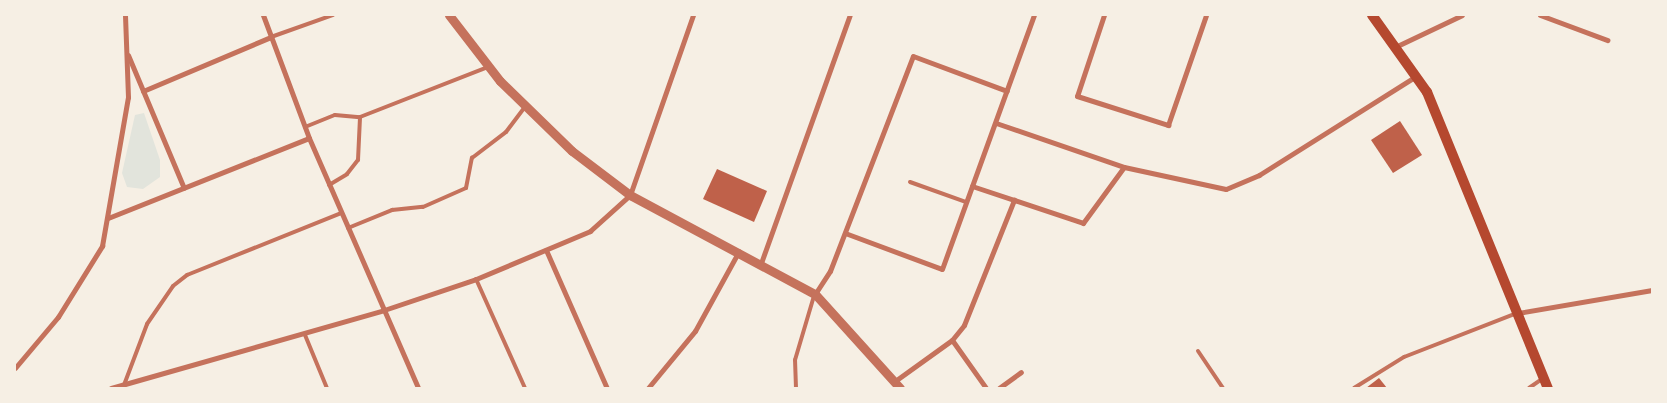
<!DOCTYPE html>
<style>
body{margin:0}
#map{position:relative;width:1667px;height:403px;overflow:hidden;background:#f6efe4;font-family:"Fira Sans",sans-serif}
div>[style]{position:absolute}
.green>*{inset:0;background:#e2e4dc}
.building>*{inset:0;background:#bf614a}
.service>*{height:4px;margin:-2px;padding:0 2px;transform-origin:2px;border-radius:2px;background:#c5725c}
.minor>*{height:5px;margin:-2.5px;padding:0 2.5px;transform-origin:2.5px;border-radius:2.5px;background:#c5725c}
.tertiary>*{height:9px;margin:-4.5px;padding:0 4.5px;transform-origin:4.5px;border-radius:4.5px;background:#c5725c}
.secondary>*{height:10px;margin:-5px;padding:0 5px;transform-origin:5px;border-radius:5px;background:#b5482f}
span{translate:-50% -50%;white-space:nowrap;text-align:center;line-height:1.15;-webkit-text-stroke:5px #f6efe4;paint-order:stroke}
.frame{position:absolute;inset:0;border:16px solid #f6efe4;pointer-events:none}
</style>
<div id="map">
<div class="green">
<div style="clip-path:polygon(144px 113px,160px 160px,160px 177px,143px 189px,127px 187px,122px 173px,135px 115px)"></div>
</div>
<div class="building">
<div style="clip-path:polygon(1400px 121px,1422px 155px,1393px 173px,1371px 140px)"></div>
<div style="clip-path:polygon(717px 169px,767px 191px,754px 222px,703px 199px)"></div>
<div style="clip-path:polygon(1379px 378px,1387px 388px,1366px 388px)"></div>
</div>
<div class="service">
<div style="left:271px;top:37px;width:66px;rotate:-19.5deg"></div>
<div style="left:305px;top:127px;width:32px;rotate:-22deg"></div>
<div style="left:335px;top:115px;width:25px;rotate:5deg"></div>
<div style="left:360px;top:117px;width:137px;rotate:-21.3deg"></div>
<div style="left:910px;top:182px;width:59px;rotate:19.7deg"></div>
<div style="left:329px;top:185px;width:21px;rotate:-31deg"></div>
<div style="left:347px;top:174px;width:18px;rotate:-52deg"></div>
<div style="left:358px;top:160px;width:43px;rotate:-87.3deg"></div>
<div style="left:348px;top:228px;width:48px;rotate:-22.2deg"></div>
<div style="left:392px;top:210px;width:31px;rotate:-6deg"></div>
<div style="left:423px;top:207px;width:47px;rotate:-23.8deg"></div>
<div style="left:466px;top:188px;width:31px;rotate:-79deg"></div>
<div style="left:472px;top:158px;width:43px;rotate:-37.4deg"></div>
<div style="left:506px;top:132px;width:31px;rotate:-53deg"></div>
<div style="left:476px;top:279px;width:120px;rotate:65.8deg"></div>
<div style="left:305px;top:335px;width:57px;rotate:67.5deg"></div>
<div style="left:1198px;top:351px;width:45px;rotate:56deg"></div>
<div style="left:124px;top:385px;width:65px;rotate:-69.3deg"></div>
<div style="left:147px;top:324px;width:46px;rotate:-55.6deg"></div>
<div style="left:173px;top:286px;width:18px;rotate:-38deg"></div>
<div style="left:187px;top:275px;width:166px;rotate:-21.9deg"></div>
<div style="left:796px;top:388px;width:28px;rotate:-92deg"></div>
<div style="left:795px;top:360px;width:67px;rotate:-73.5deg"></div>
<div style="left:1354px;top:388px;width:59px;rotate:-31.8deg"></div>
<div style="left:1404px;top:357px;width:121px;rotate:-21.3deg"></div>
<div style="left:1529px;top:388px;width:16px;rotate:-35deg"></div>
</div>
<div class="minor">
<div style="left:263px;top:15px;width:131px;rotate:69.5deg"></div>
<div style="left:309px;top:138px;width:273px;rotate:66.4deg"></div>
<div style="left:1104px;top:15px;width:85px;rotate:108.4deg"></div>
<div style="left:1077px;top:96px;width:96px;rotate:17.7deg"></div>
<div style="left:1168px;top:125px;width:116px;rotate:-70.9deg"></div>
<div style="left:1540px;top:15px;width:72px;rotate:20.5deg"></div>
<div style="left:1395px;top:47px;width:74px;rotate:-25.5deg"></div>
<div style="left:128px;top:55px;width:144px;rotate:67.2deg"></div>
<div style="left:143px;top:91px;width:139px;rotate:-22.9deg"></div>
<div style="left:996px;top:123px;width:135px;rotate:19deg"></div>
<div style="left:1124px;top:167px;width:104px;rotate:12.2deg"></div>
<div style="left:1226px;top:189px;width:36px;rotate:-23deg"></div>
<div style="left:1259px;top:175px;width:186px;rotate:-32.2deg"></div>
<div style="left:972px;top:186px;width:117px;rotate:18.4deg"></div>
<div style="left:1083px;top:223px;width:69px;rotate:-53.8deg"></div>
<div style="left:108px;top:218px;width:216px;rotate:-21.7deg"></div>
<div style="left:845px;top:233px;width:103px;rotate:20.4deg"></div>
<div style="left:942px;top:269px;width:270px;rotate:-70.1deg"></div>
<div style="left:546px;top:250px;width:151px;rotate:66.2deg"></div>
<div style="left:761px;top:263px;width:263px;rotate:-70.3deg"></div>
<div style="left:815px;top:294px;width:27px;rotate:-57deg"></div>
<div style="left:830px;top:271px;width:230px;rotate:-68.9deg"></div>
<div style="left:913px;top:56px;width:100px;rotate:20.4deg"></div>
<div style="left:1518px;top:313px;width:136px;rotate:-9.7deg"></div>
<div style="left:952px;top:340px;width:59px;rotate:54.7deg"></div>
<div style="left:15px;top:368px;width:67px;rotate:-49.9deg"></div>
<div style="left:58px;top:317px;width:84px;rotate:-58.2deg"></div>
<div style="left:102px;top:246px;width:151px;rotate:-80.1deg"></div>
<div style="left:128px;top:97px;width:82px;rotate:-92.1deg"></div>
<div style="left:895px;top:381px;width:70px;rotate:-35.7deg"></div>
<div style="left:952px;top:340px;width:19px;rotate:-51deg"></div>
<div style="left:964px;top:325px;width:135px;rotate:-68.2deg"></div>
<div style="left:111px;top:388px;width:284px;rotate:-15.9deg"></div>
<div style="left:384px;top:310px;width:97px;rotate:-18.6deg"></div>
<div style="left:476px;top:279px;width:124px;rotate:-22.8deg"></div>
<div style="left:590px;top:231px;width:54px;rotate:-42deg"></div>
<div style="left:630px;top:195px;width:191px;rotate:-70.7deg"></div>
<div style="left:648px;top:388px;width:74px;rotate:-50.5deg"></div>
<div style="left:695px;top:331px;width:91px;rotate:-61.2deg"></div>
<div style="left:999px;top:388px;width:27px;rotate:-36deg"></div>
</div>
<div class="tertiary">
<div style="left:449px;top:15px;width:83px;rotate:52.3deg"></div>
<div style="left:500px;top:81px;width:100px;rotate:44.2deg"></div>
<div style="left:572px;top:151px;width:73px;rotate:37.2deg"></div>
<div style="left:630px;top:195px;width:210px;rotate:28.2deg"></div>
<div style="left:815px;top:294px;width:127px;rotate:47.9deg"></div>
</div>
<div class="secondary">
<div style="left:1372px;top:15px;width:95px;rotate:54.5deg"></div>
<div style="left:1427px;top:92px;width:320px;rotate:67.8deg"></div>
</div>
<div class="frame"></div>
</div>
